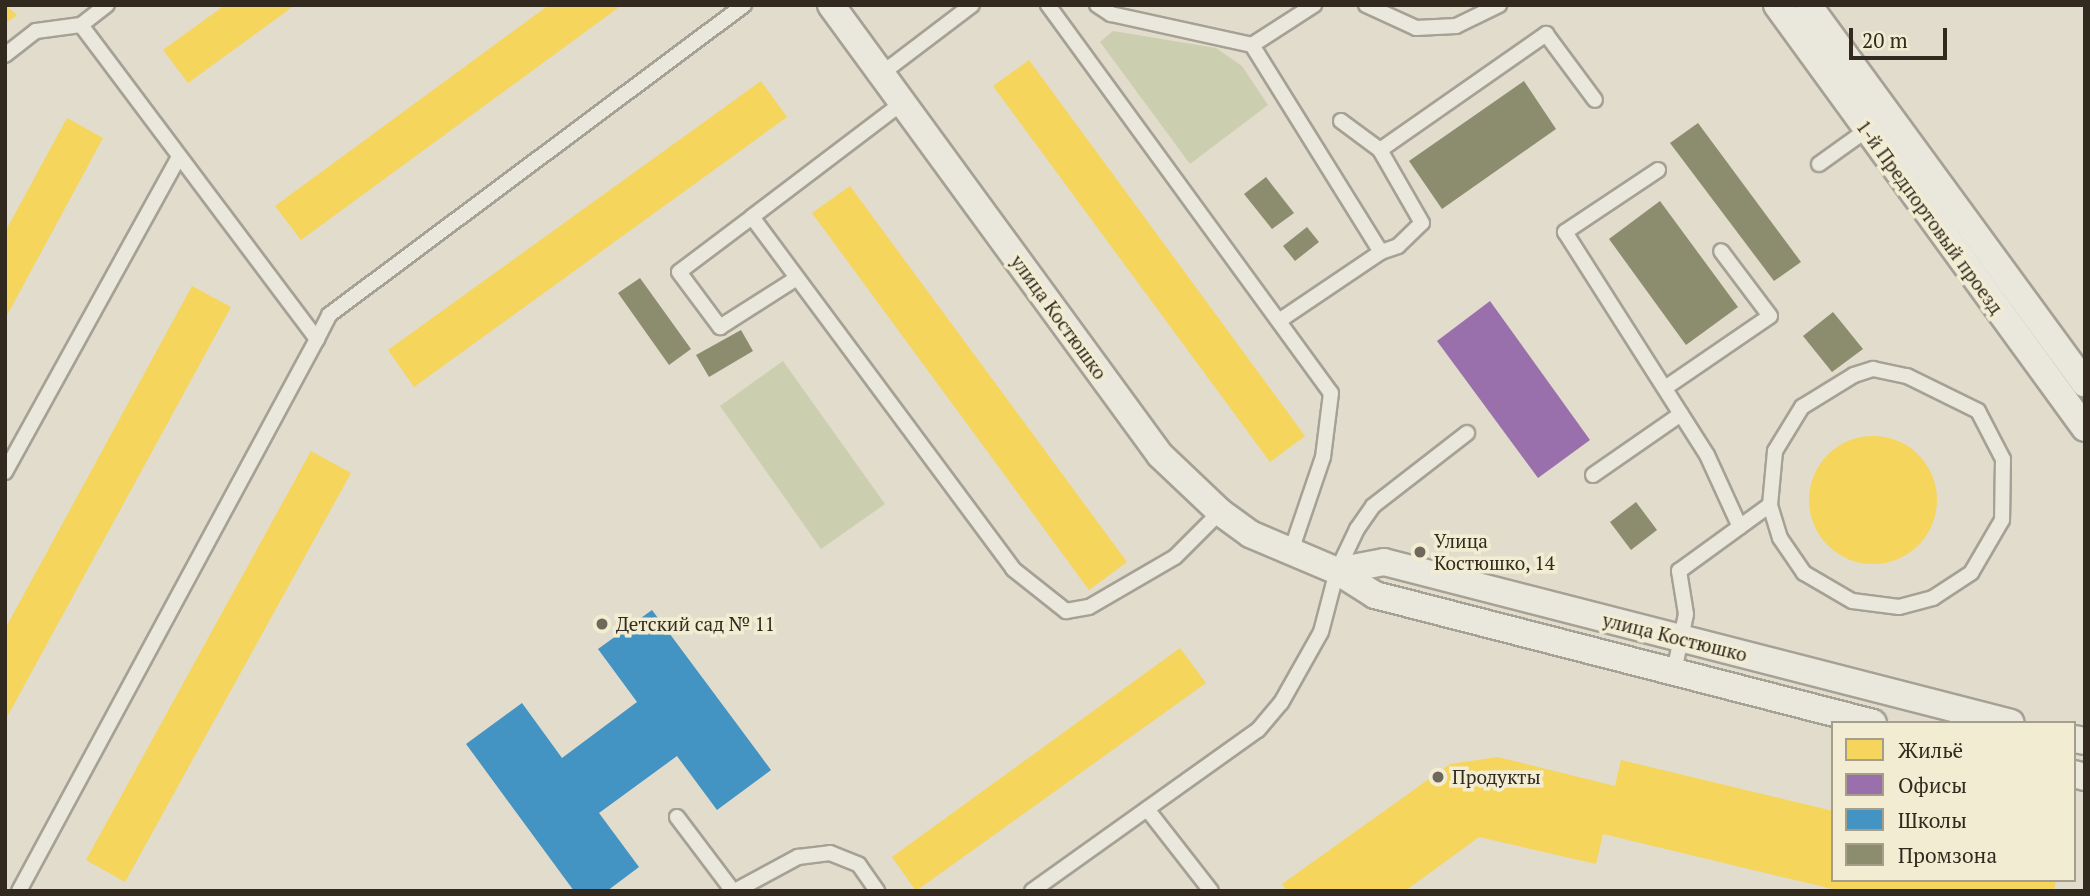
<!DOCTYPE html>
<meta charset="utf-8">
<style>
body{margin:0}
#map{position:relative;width:2090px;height:896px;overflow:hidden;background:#e1dccb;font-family:"PT Serif",serif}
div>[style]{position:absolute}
.green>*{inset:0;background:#cccfaf}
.homes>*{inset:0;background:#f6d55c}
.round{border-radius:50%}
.offices>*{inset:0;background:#9970ab}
.schools>*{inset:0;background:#4393c3}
.industry>*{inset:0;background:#8c8c6e}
.roads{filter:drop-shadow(2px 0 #a6a195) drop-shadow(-2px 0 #a6a195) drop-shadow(0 2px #a6a195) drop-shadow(0 -2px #a6a195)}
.lane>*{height:14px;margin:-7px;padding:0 7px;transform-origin:7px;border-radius:7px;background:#eae7dc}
.street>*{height:26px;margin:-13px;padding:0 13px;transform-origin:13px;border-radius:13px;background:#eae7dc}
.dots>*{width:19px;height:19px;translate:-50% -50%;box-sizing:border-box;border:4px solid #f1ecd2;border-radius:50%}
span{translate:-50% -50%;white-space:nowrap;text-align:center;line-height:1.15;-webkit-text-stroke:7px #f1ecd2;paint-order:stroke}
.street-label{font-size:19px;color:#322a1e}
.poi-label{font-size:19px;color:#322a1e}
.left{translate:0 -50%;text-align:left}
.frame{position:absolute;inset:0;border:7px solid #322a1e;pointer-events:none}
.legend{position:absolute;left:1831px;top:721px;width:245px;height:161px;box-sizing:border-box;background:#f1ecd2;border:2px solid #a59e8a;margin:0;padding:9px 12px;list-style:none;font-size:21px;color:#322a1e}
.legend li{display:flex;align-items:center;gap:14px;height:35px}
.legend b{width:35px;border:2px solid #a59e8a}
.scale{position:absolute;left:1849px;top:28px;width:98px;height:32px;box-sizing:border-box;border:4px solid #322a1e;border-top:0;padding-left:9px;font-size:21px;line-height:24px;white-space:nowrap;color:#322a1e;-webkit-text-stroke:5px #f1ecd2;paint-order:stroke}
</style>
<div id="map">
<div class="green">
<div style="clip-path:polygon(1113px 31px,1216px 48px,1242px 66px,1268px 105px,1190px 164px,1100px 42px)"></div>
<div style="clip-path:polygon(783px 361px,885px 504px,821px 549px,720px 406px)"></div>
</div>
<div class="homes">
<div style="clip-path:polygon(5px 5px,17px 15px,5px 24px)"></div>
<div style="clip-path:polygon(225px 5px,295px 5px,188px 83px,163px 50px)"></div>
<div style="clip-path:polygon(549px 5px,622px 5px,301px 240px,275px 206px)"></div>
<div style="clip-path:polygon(1029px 60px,1305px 436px,1270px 462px,993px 86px)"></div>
<div style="clip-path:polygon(761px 81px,787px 117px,414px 387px,388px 350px)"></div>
<div style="clip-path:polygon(67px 118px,103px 138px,5px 319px,5px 232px)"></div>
<div style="clip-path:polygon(850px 186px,1127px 562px,1089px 590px,812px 213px)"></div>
<div style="clip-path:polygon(192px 286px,231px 307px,7px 717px,5px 629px)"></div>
<div class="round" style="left:1809px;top:436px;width:128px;height:128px"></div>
<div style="clip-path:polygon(311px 451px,351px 473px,125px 882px,86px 860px)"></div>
<div style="clip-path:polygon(1180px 648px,1206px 683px,916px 891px,892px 857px)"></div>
<div style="clip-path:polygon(1498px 757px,1615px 786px,1621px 760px,1833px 811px,1833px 880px,2056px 880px,2054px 891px,1841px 891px,1603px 834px,1596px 864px,1479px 837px,1405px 891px,1287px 891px,1282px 884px,1450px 764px)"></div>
</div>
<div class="offices">
<div style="clip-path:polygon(1490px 301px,1590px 440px,1538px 478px,1437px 341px)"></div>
</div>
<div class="schools">
<div style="clip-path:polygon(652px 610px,771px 770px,717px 810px,677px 756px,599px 813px,639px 867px,607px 891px,574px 891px,466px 744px,522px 703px,562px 758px,637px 702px,598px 649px)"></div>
</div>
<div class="industry">
<div style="clip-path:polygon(1524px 81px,1556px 129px,1442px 209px,1409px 161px)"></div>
<div style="clip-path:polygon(1698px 123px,1801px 262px,1774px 281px,1670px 143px)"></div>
<div style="clip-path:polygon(1266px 177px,1294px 213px,1272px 229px,1244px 194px)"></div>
<div style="clip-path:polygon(1660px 201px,1738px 307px,1686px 345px,1609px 239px)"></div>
<div style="clip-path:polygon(1307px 227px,1319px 242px,1295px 261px,1283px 246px)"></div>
<div style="clip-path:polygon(640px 278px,691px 349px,669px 365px,618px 293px)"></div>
<div style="clip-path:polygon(1833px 312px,1863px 349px,1832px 372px,1803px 336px)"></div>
<div style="clip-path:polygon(741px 330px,753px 351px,709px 377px,696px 355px)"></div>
<div style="clip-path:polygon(1636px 502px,1657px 530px,1631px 550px,1610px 522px)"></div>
</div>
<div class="roads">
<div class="lane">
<div style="left:1048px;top:5px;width:480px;rotate:53.9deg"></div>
<div style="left:1331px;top:393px;width:64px;rotate:97.1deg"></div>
<div style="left:1323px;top:457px;width:102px;rotate:108.8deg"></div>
<div style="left:1097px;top:5px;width:17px;rotate:33deg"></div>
<div style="left:1111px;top:14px;width:144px;rotate:12.4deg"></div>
<div style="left:1252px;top:45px;width:244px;rotate:58.1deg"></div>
<div style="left:1381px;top:252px;width:122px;rotate:146deg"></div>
<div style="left:1366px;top:5px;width:55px;rotate:24.7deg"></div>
<div style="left:1416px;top:28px;width:40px;rotate:-2.9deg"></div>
<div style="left:1456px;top:26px;width:48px;rotate:-26deg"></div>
<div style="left:81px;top:25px;width:33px;rotate:-38deg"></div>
<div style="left:1252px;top:45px;width:74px;rotate:-32.8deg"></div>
<div style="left:5px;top:55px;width:39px;rotate:-38deg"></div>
<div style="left:36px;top:31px;width:45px;rotate:-7.6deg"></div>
<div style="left:81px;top:25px;width:393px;rotate:53.1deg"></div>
<div style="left:317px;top:339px;width:627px;rotate:118.36deg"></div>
<div style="left:881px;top:74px;width:114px;rotate:-37.2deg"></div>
<div style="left:902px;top:103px;width:188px;rotate:142.8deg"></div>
<div style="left:752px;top:217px;width:438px;rotate:53.4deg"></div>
<div style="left:1013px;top:569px;width:68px;rotate:38.4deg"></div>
<div style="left:1066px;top:611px;width:23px;rotate:-10deg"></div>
<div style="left:1089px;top:607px;width:99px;rotate:-30.2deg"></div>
<div style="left:1175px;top:557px;width:64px;rotate:-45deg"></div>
<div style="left:1341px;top:121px;width:49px;rotate:36.6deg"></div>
<div style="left:1819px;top:164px;width:65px;rotate:-35.6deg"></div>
<div style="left:1658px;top:170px;width:112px;rotate:146.3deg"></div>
<div style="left:1565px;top:232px;width:264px;rotate:57.5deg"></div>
<div style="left:1707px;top:455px;width:79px;rotate:65.4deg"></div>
<div style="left:752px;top:217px;width:91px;rotate:143deg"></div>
<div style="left:679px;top:272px;width:69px;rotate:53.3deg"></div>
<div style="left:720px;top:327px;width:91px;rotate:-32.5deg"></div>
<div style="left:1381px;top:252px;width:18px;rotate:-19deg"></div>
<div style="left:1398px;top:246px;width:33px;rotate:-44deg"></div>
<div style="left:1422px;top:223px;width:84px;rotate:-119.9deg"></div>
<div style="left:1380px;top:150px;width:203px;rotate:-34.9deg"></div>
<div style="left:1546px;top:34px;width:82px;rotate:53.4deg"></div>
<div style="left:317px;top:339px;width:27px;rotate:-63deg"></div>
<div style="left:329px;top:315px;width:518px;rotate:-36.76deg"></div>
<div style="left:1665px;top:388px;width:127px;rotate:-34.4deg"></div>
<div style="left:1770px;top:316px;width:81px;rotate:-127deg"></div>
<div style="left:5px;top:472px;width:360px;rotate:-61.1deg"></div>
<div style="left:1593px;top:475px;width:107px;rotate:-34.7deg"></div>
<div style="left:1674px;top:672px;width:59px;rotate:-78.3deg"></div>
<div style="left:1686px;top:614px;width:44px;rotate:-99.2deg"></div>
<div style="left:1679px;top:571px;width:112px;rotate:-36deg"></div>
<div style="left:1770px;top:505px;width:54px;rotate:-84.7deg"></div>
<div style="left:1775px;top:451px;width:52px;rotate:-58.5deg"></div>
<div style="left:1802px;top:407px;width:61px;rotate:-31.6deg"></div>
<div style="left:1854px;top:375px;width:20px;rotate:-18deg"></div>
<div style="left:1873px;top:369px;width:35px;rotate:12deg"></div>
<div style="left:1907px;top:376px;width:79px;rotate:26.2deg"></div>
<div style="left:1978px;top:411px;width:54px;rotate:62.5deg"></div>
<div style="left:2003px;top:459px;width:61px;rotate:90.9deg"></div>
<div style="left:2002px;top:520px;width:61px;rotate:120.3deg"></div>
<div style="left:1971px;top:573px;width:45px;rotate:146.7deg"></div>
<div style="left:1933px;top:598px;width:35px;rotate:165deg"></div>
<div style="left:1899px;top:607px;width:47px;rotate:-172.7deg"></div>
<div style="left:1852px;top:601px;width:56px;rotate:-149.7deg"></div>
<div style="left:1804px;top:573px;width:42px;rotate:-124.4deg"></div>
<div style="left:1780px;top:538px;width:34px;rotate:-107deg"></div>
<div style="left:1147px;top:809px;width:104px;rotate:52deg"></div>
<div style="left:677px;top:817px;width:93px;rotate:52.9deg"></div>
<div style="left:735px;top:891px;width:72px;rotate:-28.4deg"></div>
<div style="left:798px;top:857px;width:32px;rotate:-7deg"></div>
<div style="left:830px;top:853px;width:31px;rotate:22deg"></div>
<div style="left:859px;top:865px;width:32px;rotate:55deg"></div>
<div style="left:1032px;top:891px;width:277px;rotate:-35.5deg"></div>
<div style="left:1258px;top:730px;width:35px;rotate:-50deg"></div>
<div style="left:1281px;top:703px;width:81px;rotate:-60.6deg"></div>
<div style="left:1321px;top:632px;width:63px;rotate:-75.3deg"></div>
<div style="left:1337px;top:571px;width:47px;rotate:-64.5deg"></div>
<div style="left:1357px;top:529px;width:28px;rotate:-55deg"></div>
<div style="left:1373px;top:506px;width:119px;rotate:-37.8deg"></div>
</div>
<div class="street">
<div style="left:831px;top:5px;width:557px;rotate:53.83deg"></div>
<div style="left:1160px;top:455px;width:83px;rotate:43.5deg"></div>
<div style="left:1220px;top:512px;width:37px;rotate:36deg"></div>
<div style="left:1250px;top:534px;width:95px;rotate:23deg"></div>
<div style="left:1337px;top:571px;width:45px;rotate:32.3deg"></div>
<div style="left:1375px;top:595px;width:514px;rotate:14.41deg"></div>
<div style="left:1777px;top:5px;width:523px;rotate:53.94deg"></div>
<div style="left:1808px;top:5px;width:469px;rotate:53.8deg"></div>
<div style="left:1337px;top:571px;width:48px;rotate:-10.8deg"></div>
<div style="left:1384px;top:562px;width:647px;rotate:14.4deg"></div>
<div style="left:2074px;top:739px;width:11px;rotate:10deg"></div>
<div style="left:2074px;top:774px;width:11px;rotate:15deg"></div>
</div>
</div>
<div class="dots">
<div style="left:1420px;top:552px;background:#6f685b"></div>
<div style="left:602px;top:624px;background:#6f685b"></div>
<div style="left:1438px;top:777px;background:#6f685b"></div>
</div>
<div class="street-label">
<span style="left:1930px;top:217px;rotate:54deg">1-й Предпортовый проезд</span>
<span style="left:1059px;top:317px;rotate:54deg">улица Костюшко</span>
<span style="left:1675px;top:637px;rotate:14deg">улица Костюшко</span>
</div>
<div class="poi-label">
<span class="left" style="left:1434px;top:552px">Улица<br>Костюшко, 14</span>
<span class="left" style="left:616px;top:624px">Детский сад № 11</span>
<span class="left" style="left:1452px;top:777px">Продукты</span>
</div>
<div class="frame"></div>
<ul class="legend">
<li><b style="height:19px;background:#f6d55c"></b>Жильё</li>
<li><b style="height:19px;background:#9970ab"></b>Офисы</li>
<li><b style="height:19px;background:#4393c3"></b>Школы</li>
<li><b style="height:19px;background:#8c8c6e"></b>Промзона</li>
</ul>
<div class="scale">20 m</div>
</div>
